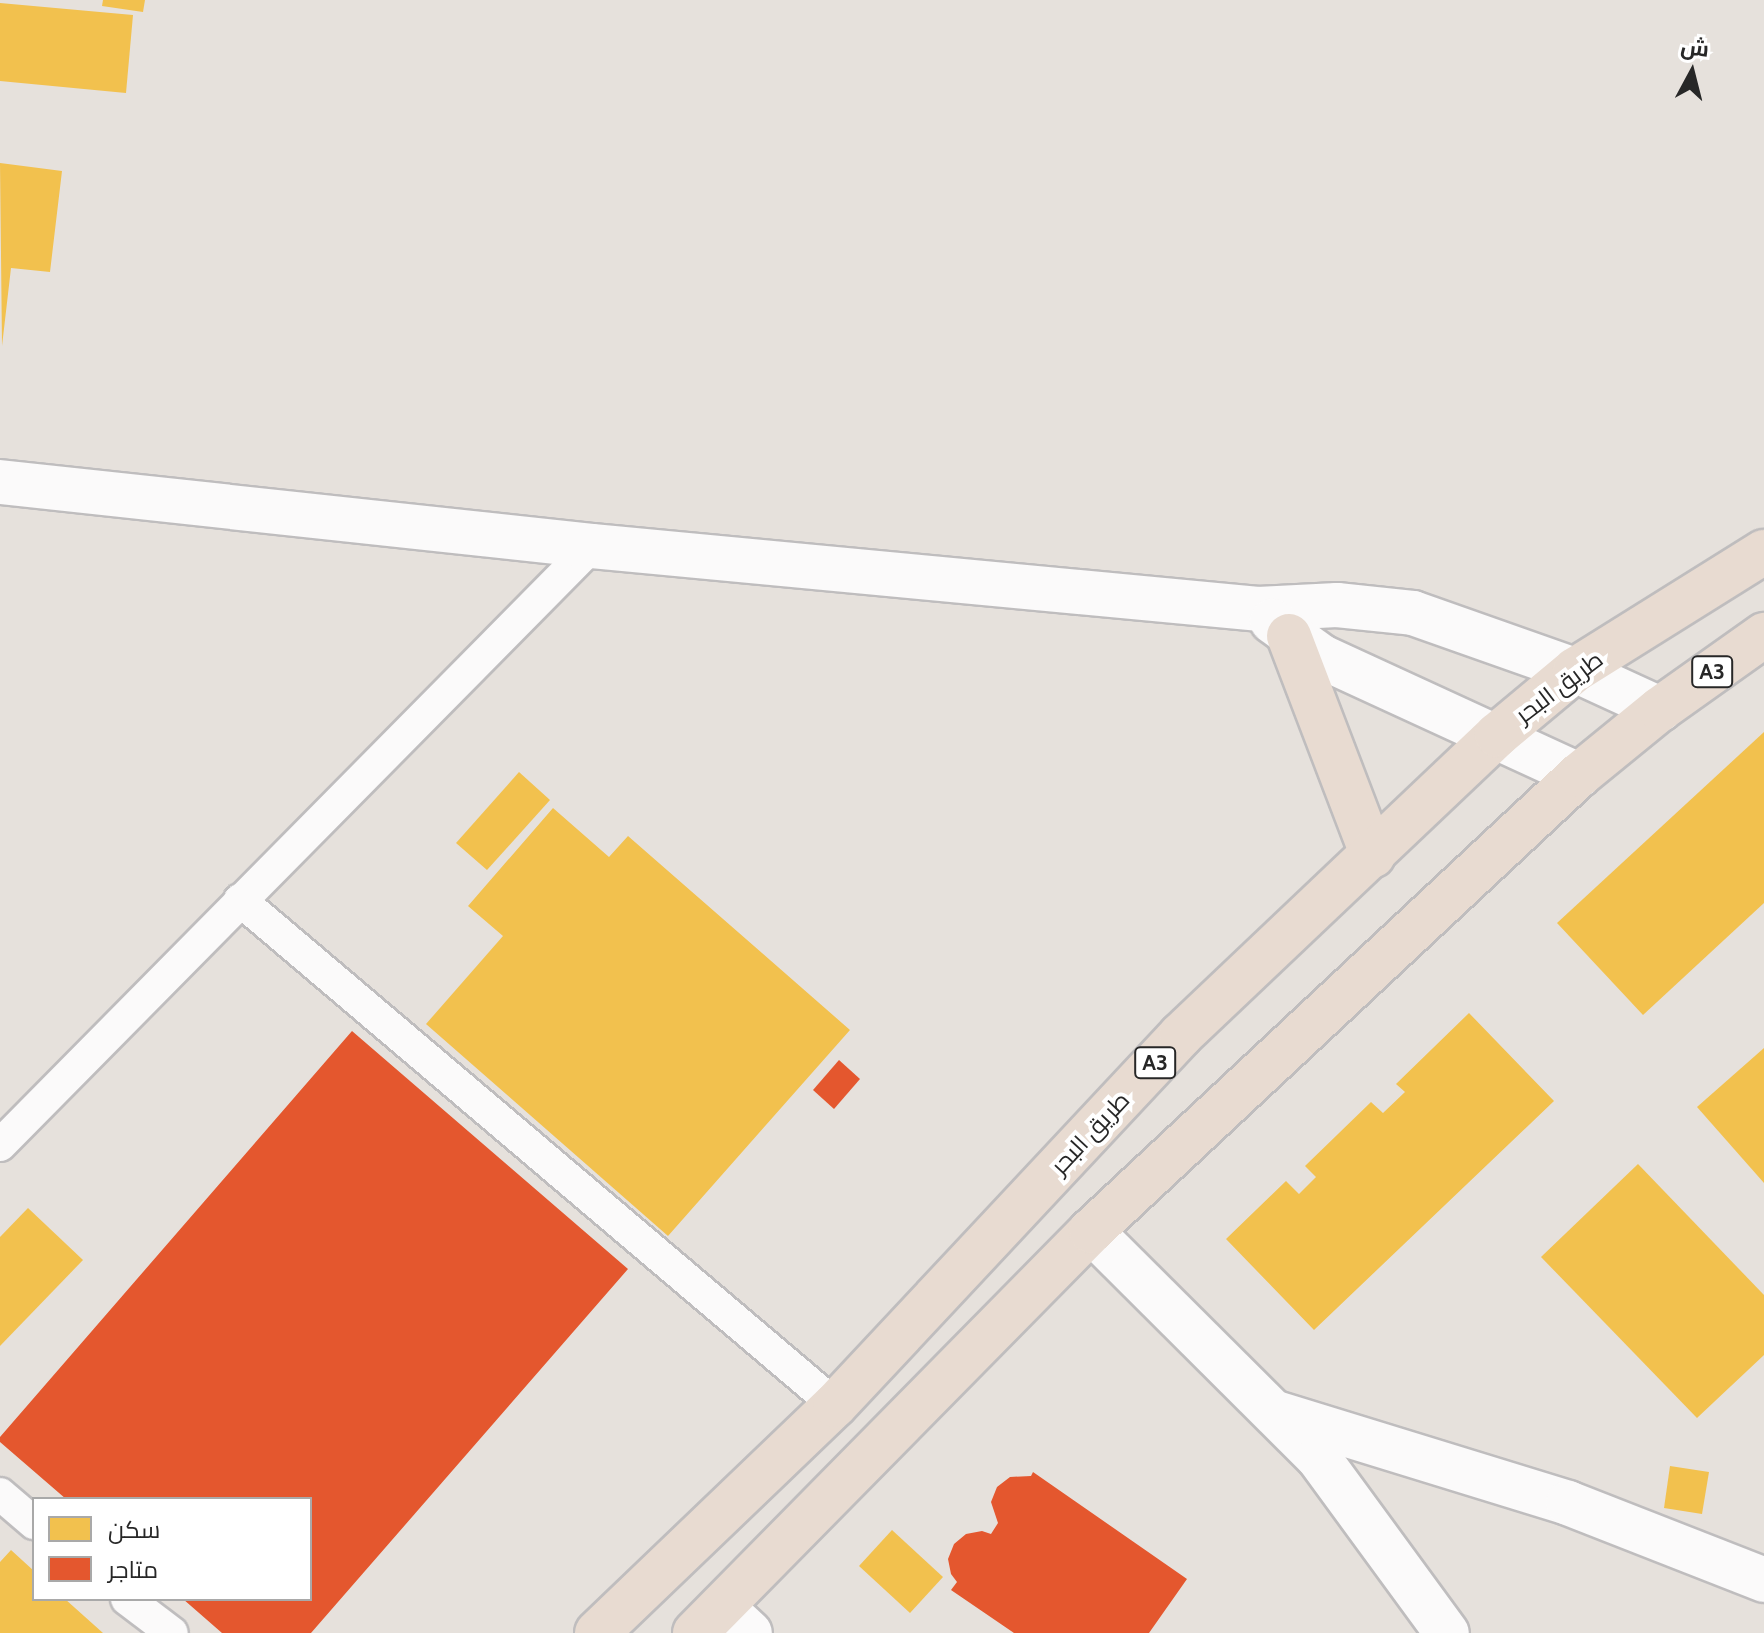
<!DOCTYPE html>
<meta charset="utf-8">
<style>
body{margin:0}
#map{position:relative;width:1764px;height:1633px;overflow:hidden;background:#e6e1dc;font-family:Cabin,Cairo,sans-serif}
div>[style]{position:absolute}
.homes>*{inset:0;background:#f2c14e}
.shops>*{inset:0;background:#e4572e}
.roads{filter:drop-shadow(2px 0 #bfbdbe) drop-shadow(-2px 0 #bfbdbe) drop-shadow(0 2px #bfbdbe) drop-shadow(0 -2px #bfbdbe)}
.lane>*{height:32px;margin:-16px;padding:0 16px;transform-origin:16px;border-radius:16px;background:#fbfafa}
.street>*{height:44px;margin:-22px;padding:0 22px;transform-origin:22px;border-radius:22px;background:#fbfafa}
.secondary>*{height:44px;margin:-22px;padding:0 22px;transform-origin:22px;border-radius:22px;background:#fbfafa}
.highway>*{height:44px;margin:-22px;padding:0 22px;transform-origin:22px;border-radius:22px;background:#e8dbd1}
span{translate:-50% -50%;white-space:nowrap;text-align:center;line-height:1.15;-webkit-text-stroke:8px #fff;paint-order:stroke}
.shield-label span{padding:2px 6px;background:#fff;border:2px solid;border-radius:6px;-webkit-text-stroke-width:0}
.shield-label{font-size:22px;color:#272727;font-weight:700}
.street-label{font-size:24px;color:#272727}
.legend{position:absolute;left:32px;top:1497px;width:280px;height:104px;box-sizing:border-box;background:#fff;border:2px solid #a9a9a9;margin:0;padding:10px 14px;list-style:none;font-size:24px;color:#272727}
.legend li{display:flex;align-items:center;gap:16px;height:40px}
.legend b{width:40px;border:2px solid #a9a9a9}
.north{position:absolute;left:1652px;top:32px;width:80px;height:80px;-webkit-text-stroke:6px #fff;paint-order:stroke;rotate:7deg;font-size:22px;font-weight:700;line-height:32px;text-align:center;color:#272727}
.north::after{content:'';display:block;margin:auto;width:28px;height:36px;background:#272727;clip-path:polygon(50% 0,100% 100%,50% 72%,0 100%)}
</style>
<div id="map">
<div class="homes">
<div style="clip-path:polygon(103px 0,145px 0,143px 12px,102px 6px)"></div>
<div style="clip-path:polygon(0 3px,133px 15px,126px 93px,0 81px)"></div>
<div style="clip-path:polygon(0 163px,62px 171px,50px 272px,11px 268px,2px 346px)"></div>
<div style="clip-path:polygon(1764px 732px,1764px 903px,1643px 1015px,1557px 923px)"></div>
<div style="clip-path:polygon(519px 772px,550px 800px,487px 870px,456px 843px)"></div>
<div style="clip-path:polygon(553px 808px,609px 857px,628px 836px,850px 1030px,668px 1236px,426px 1024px,503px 936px,468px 906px)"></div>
<div style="clip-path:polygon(1469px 1013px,1554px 1101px,1314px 1330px,1226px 1239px,1286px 1181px,1299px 1194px,1316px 1177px,1305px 1166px,1371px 1102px,1383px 1113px,1405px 1092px,1396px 1084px)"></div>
<div style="clip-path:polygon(1764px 1048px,1764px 1183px,1697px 1107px)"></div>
<div style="clip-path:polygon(1638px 1164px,1764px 1295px,1764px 1355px,1697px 1418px,1541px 1257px)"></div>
<div style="clip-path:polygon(28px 1208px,83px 1260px,0 1346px,0 1237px)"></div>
<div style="clip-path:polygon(1670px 1466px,1709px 1472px,1702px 1514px,1664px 1508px)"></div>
<div style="clip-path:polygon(892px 1530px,943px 1577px,910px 1613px,859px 1566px)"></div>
<div style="clip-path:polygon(11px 1550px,34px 1571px,34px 1599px,65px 1599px,103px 1633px,0 1633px,0 1562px)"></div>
</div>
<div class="shops">
<div style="clip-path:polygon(352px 1031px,628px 1269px,311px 1633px,222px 1633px,183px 1599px,310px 1599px,310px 1499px,66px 1499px,0 1442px,0 1437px)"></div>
<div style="clip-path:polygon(839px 1060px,860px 1079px,834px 1109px,813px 1090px)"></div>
<div style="clip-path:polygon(1033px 1472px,1187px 1579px,1149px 1633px,1014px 1633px,951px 1590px,957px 1582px,951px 1574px,948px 1559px,954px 1544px,966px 1534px,982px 1531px,991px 1534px,998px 1523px,991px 1502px,997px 1487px,1010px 1477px,1031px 1476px)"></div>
</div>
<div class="roads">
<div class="lane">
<div style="left:240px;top:900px;width:780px;rotate:40.32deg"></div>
<div style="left:0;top:1145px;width:842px;rotate:-45.34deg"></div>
<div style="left:0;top:1494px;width:45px;rotate:40.5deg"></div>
<div style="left:127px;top:1599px;width:56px;rotate:37.1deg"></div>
</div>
<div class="street">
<div style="left:1091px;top:1231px;width:320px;rotate:44.9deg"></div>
<div style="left:1318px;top:1457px;width:218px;rotate:53.8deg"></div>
<div style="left:1276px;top:1413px;width:306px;rotate:17.1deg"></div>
<div style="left:1568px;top:1503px;width:211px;rotate:21.4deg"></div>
<div style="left:722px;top:1607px;width:38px;rotate:43deg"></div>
</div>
<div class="secondary">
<div style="left:0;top:482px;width:595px;rotate:6.17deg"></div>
<div style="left:592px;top:546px;width:669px;rotate:5.4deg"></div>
<div style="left:1258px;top:609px;width:79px;rotate:-2.9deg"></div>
<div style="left:1337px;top:605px;width:76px;rotate:6deg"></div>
<div style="left:1413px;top:613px;width:172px;rotate:19.4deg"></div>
<div style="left:1575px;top:670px;width:94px;rotate:24.6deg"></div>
<div style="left:1272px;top:621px;width:62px;rotate:35.8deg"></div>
<div style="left:1322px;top:657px;width:283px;rotate:24.7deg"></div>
</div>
<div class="highway">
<div style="left:1289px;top:636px;width:235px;rotate:69.1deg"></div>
<div style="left:597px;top:1633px;width:330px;rotate:-43.8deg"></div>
<div style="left:835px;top:1405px;width:507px;rotate:-46.92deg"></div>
<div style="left:1181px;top:1035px;width:436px;rotate:-43.5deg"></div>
<div style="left:1497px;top:735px;width:102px;rotate:-39.8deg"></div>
<div style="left:1575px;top:670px;width:223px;rotate:-32deg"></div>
<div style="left:695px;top:1633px;width:564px;rotate:-45.43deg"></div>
<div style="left:1091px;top:1231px;width:668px;rotate:-43.06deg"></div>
<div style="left:1579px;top:775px;width:104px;rotate:-39.2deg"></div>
<div style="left:1660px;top:709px;width:128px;rotate:-35.4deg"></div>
</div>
</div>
<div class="shield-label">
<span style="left:1712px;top:672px">A3</span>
<span style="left:1155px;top:1063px">A3</span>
</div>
<div class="street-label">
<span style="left:1559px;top:687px;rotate:-37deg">طريق البحر</span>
<span style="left:1090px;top:1133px;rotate:-47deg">طريق البحر</span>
</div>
<ul class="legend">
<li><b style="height:22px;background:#f2c14e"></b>سكن</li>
<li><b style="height:22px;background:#e4572e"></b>متاجر</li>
</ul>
<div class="north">ش</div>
</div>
